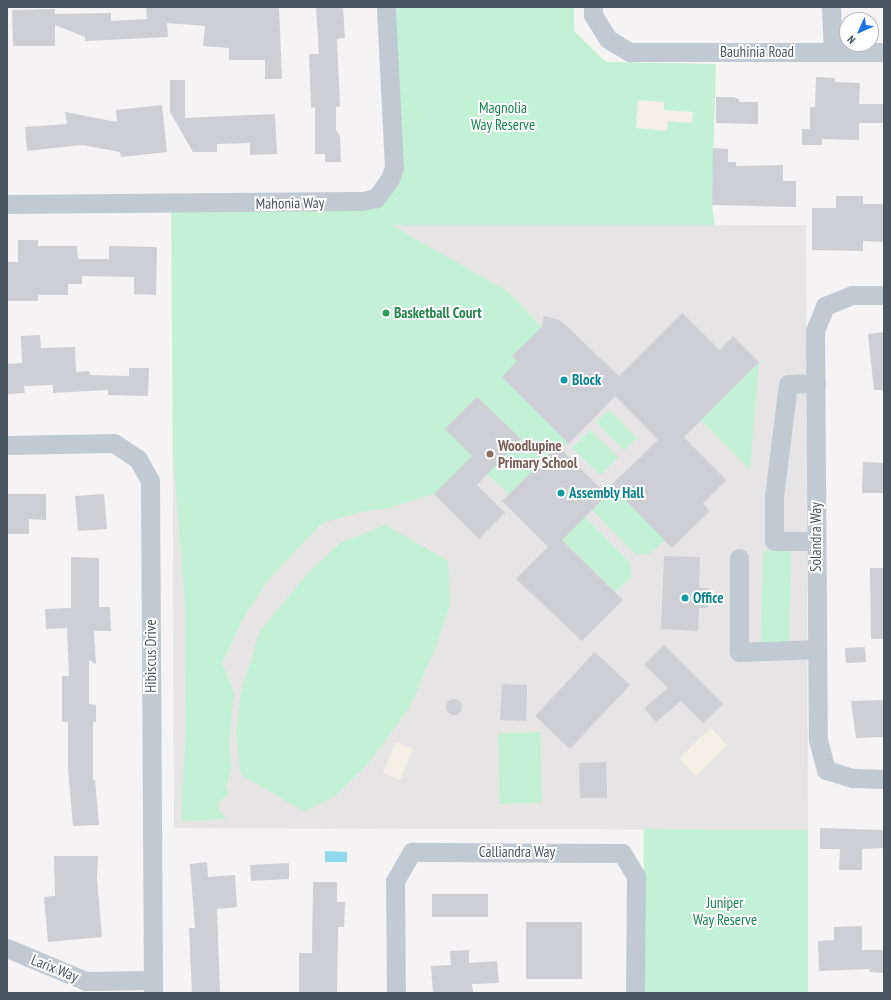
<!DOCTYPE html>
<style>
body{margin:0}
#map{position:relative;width:891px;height:1000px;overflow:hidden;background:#f5f3f3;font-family:"PT Sans Narrow",sans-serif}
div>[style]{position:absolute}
.education>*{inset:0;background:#e6e4e5}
.green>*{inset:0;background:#c3f1d5}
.sand>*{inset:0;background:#f5f0e5}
.water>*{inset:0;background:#90daee}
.building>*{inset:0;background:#cdcfd5}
.round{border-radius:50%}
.minor>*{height:19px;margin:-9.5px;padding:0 9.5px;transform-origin:9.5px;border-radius:9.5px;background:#c1cad2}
.dots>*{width:11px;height:11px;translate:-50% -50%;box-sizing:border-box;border:2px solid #fff;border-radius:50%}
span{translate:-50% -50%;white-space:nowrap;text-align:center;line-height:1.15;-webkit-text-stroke:4px #fff;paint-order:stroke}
.street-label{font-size:15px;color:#4a5661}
.park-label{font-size:15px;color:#17864f}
.leisure-label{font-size:15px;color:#27864d;font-weight:700}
.left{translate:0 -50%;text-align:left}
.culture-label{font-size:15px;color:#0d838f;font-weight:700}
.education-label{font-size:15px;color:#785e54;font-weight:700}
.frame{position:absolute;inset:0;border:8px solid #4a5661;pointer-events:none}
.north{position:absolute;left:839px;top:12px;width:40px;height:40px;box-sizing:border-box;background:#fff;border:1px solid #b7bbc0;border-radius:50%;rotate:225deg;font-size:11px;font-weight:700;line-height:16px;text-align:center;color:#4a5661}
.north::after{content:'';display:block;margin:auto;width:14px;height:18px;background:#1a73e8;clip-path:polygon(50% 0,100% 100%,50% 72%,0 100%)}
</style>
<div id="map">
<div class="education">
<div style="clip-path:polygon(172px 224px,806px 225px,808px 830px,174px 828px)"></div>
</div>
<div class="green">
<div style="clip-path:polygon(394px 7px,574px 7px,574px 31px,606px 62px,716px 64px,712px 205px,715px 225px,391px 225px,507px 291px,542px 327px,512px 356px,517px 361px,502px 377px,569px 444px,558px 446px,510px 495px,487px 474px,521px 439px,477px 397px,445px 429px,472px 456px,434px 494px,390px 508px,361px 512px,322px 523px,269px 579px,246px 613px,222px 663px,234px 693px,229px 741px,231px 768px,226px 787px,229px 794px,218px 803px,220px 811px,226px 819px,181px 821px,186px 728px,185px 603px,173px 451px,171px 200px,371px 194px,394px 167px)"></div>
<div style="clip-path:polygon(759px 362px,750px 470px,701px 420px)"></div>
<div style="clip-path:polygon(609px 410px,637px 438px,624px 450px,596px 422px)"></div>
<div style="clip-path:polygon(590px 430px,618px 457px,601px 475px,572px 448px)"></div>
<div style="clip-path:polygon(615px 488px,665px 540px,650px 554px,635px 554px,592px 510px)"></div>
<div style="clip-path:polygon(585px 517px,630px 563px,631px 577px,615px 592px,562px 539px)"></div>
<div style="clip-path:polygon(385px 525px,448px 561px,450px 605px,437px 643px,410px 707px,366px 766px,335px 796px,304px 811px,241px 775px,236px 734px,241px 692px,260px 631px,309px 572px,340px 543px)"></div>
<div style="clip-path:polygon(763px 551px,791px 551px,789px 643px,761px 643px)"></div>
<div style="clip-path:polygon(540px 732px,542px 803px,500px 804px,498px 733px)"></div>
<div style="clip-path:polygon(644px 829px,808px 830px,808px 993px,642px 993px)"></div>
</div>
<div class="sand">
<div style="clip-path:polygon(638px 100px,664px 102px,664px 110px,693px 112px,692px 123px,668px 121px,667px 131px,636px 128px)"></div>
<div style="clip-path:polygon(711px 728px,727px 745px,696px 776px,679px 758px)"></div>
<div style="clip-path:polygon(396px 742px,413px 749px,400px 780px,383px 773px)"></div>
</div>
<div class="water">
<div style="clip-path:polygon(325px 851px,347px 852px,347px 862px,325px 862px)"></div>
</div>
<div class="building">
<div style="clip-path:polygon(146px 7px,279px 7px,282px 79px,265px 79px,265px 60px,229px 60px,229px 48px,203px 46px,205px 26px,167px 23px,168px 37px,85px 41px,85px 37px,55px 25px,55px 46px,13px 46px,12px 10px,55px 9px,55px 14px,111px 13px,111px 21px,147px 19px)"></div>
<div style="clip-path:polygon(316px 7px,343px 7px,345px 38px,337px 39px,340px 106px,336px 107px,336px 130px,340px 136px,341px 162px,325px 162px,325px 154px,315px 154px,315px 107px,311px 108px,309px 54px,319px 54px)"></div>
<div style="clip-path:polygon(816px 77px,835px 78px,835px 82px,860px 83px,859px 104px,884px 104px,884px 123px,859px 123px,859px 140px,822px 139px,822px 145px,802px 145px,802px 129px,810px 129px,810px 107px,815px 107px)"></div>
<div style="clip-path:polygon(170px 80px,185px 80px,185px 118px,275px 114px,277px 154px,250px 155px,250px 143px,217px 144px,217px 152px,193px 152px,170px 112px)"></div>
<div style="clip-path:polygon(716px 97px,732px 97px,739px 99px,739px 102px,758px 102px,758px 124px,716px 123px)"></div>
<div style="clip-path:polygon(162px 105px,167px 152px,121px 157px,120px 152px,82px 145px,27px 151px,25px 127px,67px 124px,65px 112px,117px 122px,116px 110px)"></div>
<div style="clip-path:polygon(713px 148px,728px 149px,728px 162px,736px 162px,736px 166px,783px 165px,783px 181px,796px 181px,796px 207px,712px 205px)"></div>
<div style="clip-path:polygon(836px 196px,863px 196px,863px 204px,884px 204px,884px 242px,863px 241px,863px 251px,812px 250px,812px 208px,836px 208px)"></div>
<div style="clip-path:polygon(18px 240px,38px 240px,38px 246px,77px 246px,78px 259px,109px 259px,109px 246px,157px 247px,156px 295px,134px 294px,134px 277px,82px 276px,82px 284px,68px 284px,68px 295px,38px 295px,38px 301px,7px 301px,7px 262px,18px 262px)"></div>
<div style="clip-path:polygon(682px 313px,720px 350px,733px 336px,759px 362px,684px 437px,726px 480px,703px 503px,710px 511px,672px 548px,611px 485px,658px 440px,615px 396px,569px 444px,502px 377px,517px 361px,512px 356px,542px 327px,544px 316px,560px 320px,619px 376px)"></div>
<div style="clip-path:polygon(884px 332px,884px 390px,874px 390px,868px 334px)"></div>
<div style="clip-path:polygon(40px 335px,41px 348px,75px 347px,76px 372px,89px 371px,90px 375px,129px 376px,129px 368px,149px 368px,148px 396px,108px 395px,108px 390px,53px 393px,53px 385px,24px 386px,25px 393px,7px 394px,7px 364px,22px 363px,21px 336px)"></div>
<div style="clip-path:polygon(477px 397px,521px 439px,477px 485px,505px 513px,479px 539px,434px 494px,472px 456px,445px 429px)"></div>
<div style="clip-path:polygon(558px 446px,607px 495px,562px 540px,623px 600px,582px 641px,516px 579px,548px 547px,502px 501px)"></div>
<div style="clip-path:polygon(863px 462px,884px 463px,884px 493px,862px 493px)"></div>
<div style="clip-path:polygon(7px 494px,46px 494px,46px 520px,29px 519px,29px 534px,7px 534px)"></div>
<div style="clip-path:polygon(104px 494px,107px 529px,78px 531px,75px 496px)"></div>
<div style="clip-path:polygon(664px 556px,700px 557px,699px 588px,709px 588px,708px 608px,699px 608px,698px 631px,661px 629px)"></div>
<div style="clip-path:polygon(71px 557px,99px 558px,99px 607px,110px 607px,111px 631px,94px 631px,96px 664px,89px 660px,89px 704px,96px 705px,96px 722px,93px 722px,93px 780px,95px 780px,99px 825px,73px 826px,68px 769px,68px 722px,62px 722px,62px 676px,69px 676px,67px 628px,46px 629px,45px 609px,71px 608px)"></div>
<div style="clip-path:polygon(870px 568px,884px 568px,884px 639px,871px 639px)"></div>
<div style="clip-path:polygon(664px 645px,723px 704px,703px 723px,681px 701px,656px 722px,644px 708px,668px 688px,644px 665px)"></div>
<div style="clip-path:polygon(865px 647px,866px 662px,846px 663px,845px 648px)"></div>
<div style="clip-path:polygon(595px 652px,630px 685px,570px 749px,535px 716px)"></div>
<div style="clip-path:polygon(502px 684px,527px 685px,526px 721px,500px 720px)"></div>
<div class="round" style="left:446px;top:699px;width:16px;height:16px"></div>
<div style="clip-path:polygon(884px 700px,884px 737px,856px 738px,851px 701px)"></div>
<div style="clip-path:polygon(606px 762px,607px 798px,580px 798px,579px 763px)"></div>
<div style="clip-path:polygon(820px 828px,884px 830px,884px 848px,862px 849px,862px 870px,839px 870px,840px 849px,820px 849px)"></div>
<div style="clip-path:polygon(54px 856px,98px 856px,97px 878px,102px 937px,48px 942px,44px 897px,55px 896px)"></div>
<div style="clip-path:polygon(207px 862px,208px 877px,235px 875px,237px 907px,217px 909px,220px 993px,192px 993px,189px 928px,195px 928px,190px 864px)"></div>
<div style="clip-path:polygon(289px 863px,289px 879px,251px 881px,250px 865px)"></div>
<div style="clip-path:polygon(313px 882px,337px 882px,337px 902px,345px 902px,344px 927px,338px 927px,337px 993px,299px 993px,299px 953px,312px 953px)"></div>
<div style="clip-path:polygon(432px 894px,488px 894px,488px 917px,432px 917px)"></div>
<div style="clip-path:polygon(526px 922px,582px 922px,582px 979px,526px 979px)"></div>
<div style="clip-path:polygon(862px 926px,862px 950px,884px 950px,884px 973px,870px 972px,869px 969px,819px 971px,818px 941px,834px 940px,834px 927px)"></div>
<div style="clip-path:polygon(469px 950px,469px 963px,497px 961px,499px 983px,472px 984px,473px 992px,433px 993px,431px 966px,451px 965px,450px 951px)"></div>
</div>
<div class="minor">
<div style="left:593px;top:7px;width:8px;rotate:90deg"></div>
<div style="left:593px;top:15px;width:28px;rotate:58deg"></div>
<div style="left:608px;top:39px;width:26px;rotate:31deg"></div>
<div style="left:630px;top:52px;width:254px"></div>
<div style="left:831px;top:7px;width:45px;rotate:87.5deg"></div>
<div style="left:7px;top:204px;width:355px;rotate:-0.5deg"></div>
<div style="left:362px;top:201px;width:14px;rotate:-12deg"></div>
<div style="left:376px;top:198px;width:24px;rotate:-54deg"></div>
<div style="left:390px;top:179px;width:13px;rotate:-72deg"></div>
<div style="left:394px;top:167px;width:160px;rotate:-92.9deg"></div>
<div style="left:884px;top:295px;width:32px;rotate:180deg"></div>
<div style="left:852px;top:295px;width:29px;rotate:158deg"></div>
<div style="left:825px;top:306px;width:27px;rotate:112deg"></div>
<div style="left:815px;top:331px;width:409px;rotate:89.6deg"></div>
<div style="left:818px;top:740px;width:31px;rotate:75deg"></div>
<div style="left:826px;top:770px;width:28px;rotate:17deg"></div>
<div style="left:853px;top:778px;width:31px;rotate:2deg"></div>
<div style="left:816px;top:383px;width:28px;rotate:178deg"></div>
<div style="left:788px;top:384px;width:114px;rotate:97.1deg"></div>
<div style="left:774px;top:497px;width:44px;rotate:90deg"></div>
<div style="left:774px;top:541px;width:42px"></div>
<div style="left:7px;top:445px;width:107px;rotate:-1.1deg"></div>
<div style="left:114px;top:443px;width:29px;rotate:34deg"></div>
<div style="left:138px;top:459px;width:25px;rotate:61deg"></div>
<div style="left:150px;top:481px;width:512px;rotate:89.66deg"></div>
<div style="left:739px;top:558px;width:94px;rotate:90deg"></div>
<div style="left:739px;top:652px;width:78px;rotate:-2.2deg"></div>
<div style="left:7px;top:948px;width:86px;rotate:22.7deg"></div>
<div style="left:86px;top:981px;width:66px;rotate:-0.9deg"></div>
<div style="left:396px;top:993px;width:112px;rotate:-90.5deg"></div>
<div style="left:395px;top:881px;width:34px;rotate:-60deg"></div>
<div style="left:412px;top:852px;width:20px"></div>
<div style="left:432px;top:852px;width:190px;rotate:0.3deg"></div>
<div style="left:622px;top:853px;width:27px;rotate:59deg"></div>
<div style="left:636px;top:876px;width:117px;rotate:90.5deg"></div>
</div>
<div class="dots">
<div style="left:386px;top:313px;background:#2e9e5b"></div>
<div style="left:564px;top:380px;background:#0f9aa8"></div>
<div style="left:490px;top:454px;background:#8d6e63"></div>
<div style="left:561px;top:493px;background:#0f9aa8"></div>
<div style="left:685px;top:598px;background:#0f9aa8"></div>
</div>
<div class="street-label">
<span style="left:757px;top:52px">Bauhinia Road</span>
<span style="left:290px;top:203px;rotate:-1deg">Mahonia Way</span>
<span style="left:816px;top:537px;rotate:-90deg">Solandra Way</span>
<span style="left:151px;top:656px;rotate:-90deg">Hibiscus Drive</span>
<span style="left:517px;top:852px">Calliandra Way</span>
<span style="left:55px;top:968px;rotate:22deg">Larix Way</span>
</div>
<div class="park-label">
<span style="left:503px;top:116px">Magnolia<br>Way Reserve</span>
<span style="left:725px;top:911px">Juniper<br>Way Reserve</span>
</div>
<div class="leisure-label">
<span class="left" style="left:394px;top:313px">Basketball Court</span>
</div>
<div class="culture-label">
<span class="left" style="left:572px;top:380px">Block</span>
<span class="left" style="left:569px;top:493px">Assembly Hall</span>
<span class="left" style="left:693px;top:598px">Office</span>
</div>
<div class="education-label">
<span class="left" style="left:498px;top:454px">Woodlupine<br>Primary School</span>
</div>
<div class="frame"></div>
<div class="north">N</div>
</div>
